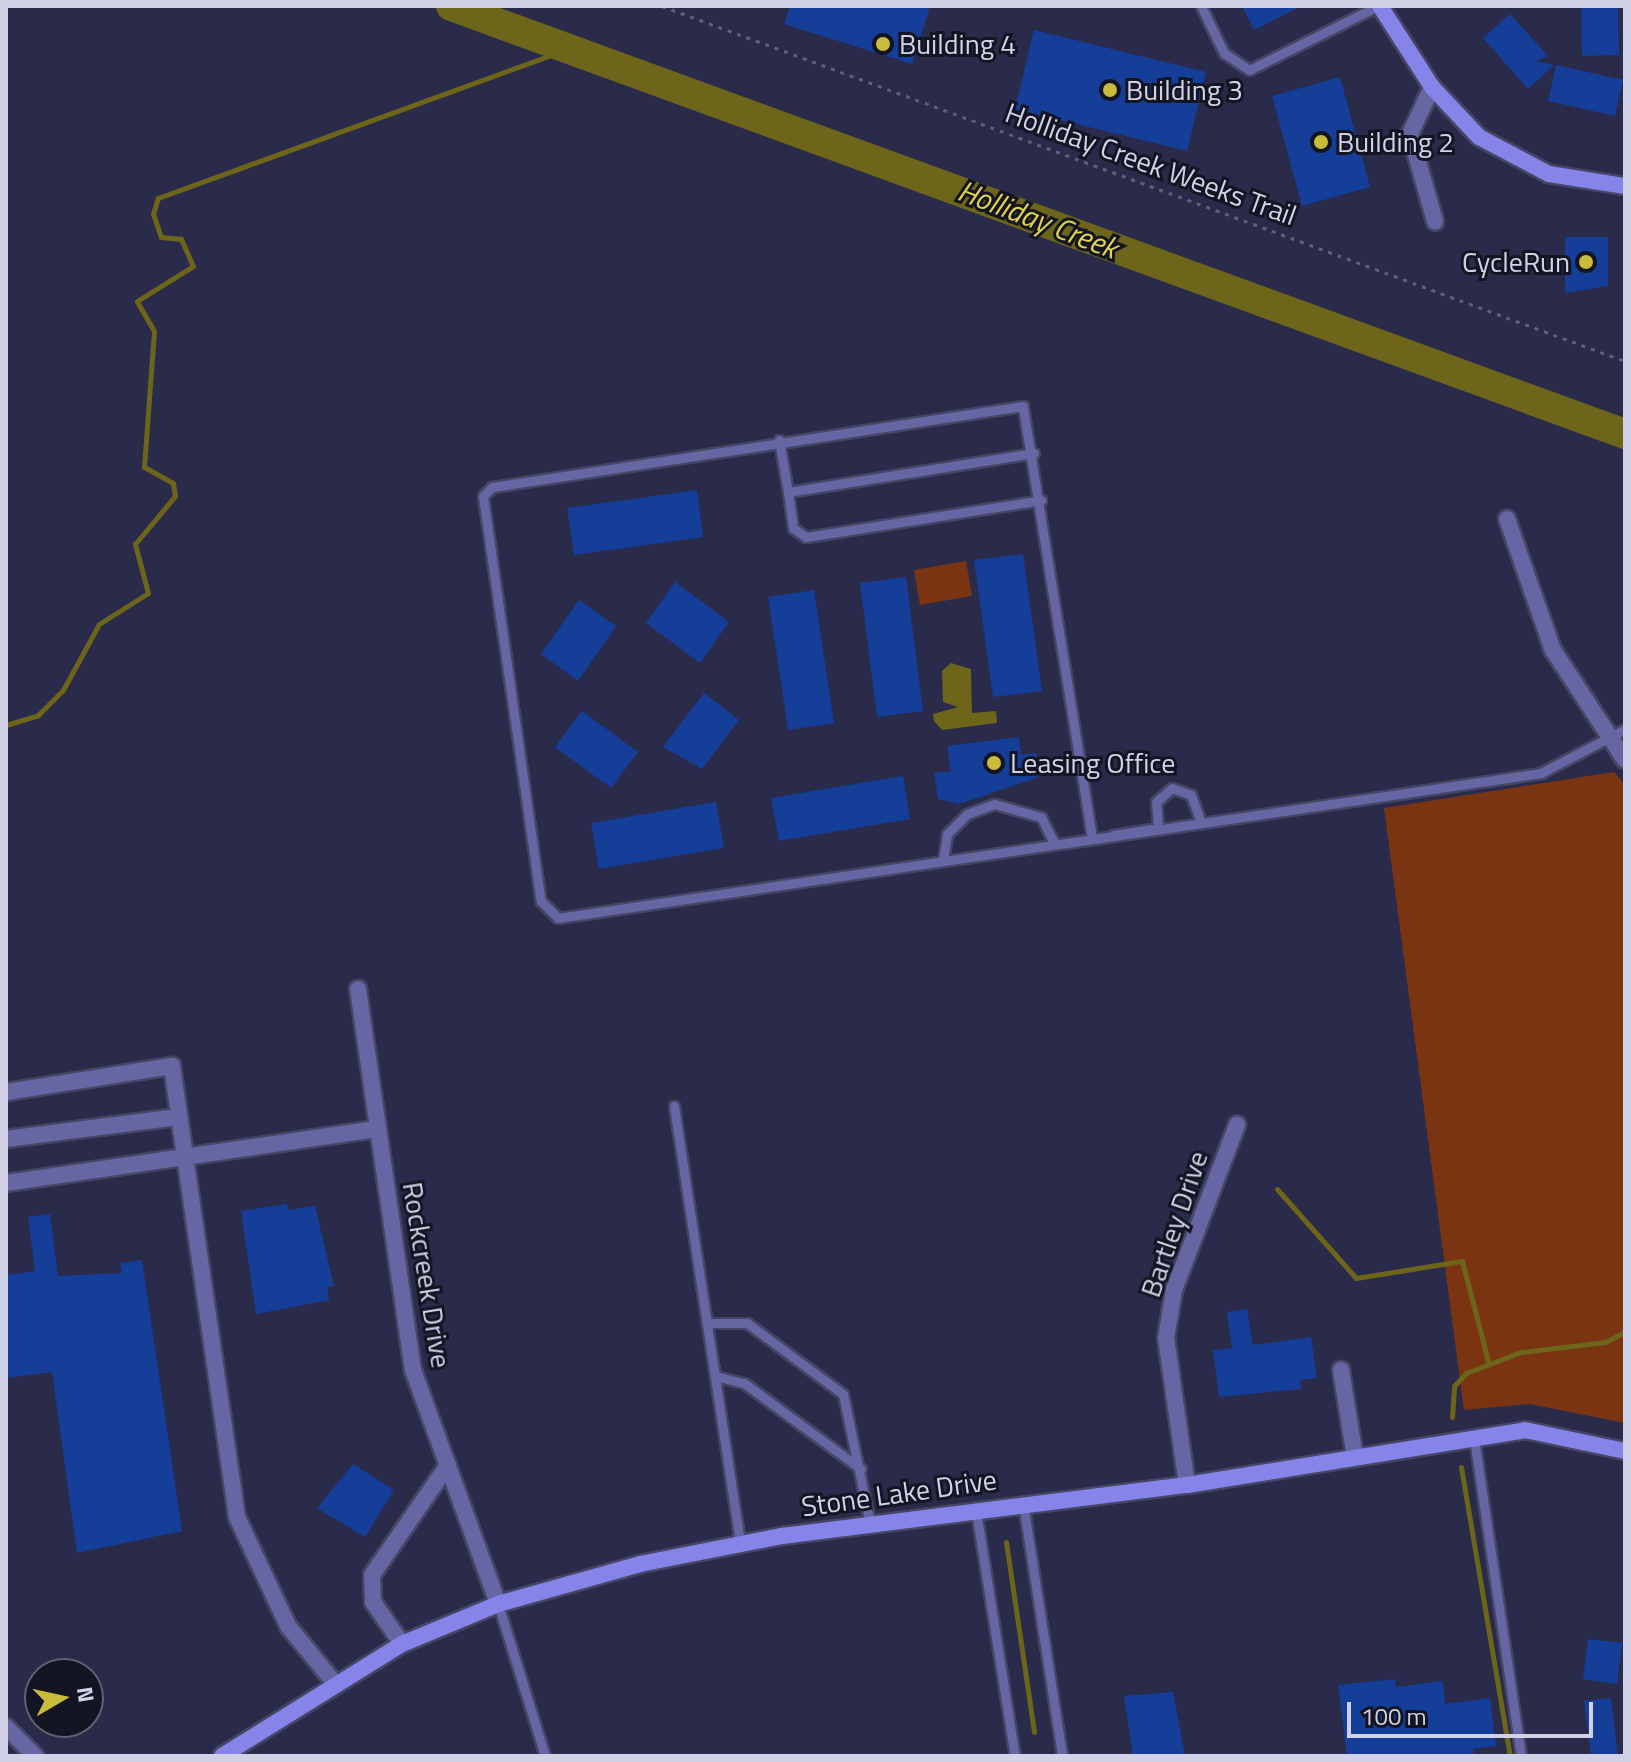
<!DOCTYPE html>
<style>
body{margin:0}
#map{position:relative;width:1631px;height:1762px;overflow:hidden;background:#2a2a4b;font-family:"Titillium Web",sans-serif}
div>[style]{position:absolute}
.green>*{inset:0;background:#7b3412}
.water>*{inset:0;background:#6d6519}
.stream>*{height:5px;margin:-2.5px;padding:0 2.5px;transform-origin:2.5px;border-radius:2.5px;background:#6d6519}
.river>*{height:30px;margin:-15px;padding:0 15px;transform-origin:15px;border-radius:15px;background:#6d6519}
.building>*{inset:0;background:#153e99}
.path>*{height:3px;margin-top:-1.5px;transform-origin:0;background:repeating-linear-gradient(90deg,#5e5f7c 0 4px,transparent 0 10px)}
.roads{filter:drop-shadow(2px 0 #454564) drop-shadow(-2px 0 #454564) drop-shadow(0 2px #454564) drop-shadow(0 -2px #454564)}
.lane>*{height:9px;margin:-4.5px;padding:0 4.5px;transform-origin:4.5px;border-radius:4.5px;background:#6766a5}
.street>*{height:16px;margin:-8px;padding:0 8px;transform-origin:8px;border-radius:8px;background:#6766a5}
.secondary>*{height:16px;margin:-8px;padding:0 8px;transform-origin:8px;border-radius:8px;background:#8784e9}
.dots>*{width:22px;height:22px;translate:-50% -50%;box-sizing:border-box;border:4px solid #141523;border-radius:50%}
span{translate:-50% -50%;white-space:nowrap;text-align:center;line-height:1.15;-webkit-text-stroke:6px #141523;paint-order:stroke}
.poi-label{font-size:28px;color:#d1d2e8}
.left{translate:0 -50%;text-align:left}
.right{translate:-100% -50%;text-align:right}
.street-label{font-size:28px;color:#d1d2e8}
.water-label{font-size:30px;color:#e1d350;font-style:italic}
.frame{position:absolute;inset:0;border:8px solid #d1d2e8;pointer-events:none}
.north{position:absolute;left:24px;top:1658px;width:80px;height:80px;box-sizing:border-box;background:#141523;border:2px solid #606172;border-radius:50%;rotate:81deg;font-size:22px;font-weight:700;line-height:32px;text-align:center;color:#d1d2e8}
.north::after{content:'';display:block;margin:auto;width:28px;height:36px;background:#c9bb3b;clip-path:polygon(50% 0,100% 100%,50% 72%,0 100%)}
.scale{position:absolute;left:1347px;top:1702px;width:246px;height:36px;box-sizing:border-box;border:4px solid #d1d2e8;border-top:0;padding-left:10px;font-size:24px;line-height:28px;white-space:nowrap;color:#d1d2e8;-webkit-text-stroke:6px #141523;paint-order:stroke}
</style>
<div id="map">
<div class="green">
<div style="clip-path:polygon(966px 561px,972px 596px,920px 605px,914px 570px)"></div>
<div style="clip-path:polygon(1614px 772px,1625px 785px,1625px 1423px,1530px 1404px,1464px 1410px,1384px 808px)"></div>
</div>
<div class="water">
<div style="clip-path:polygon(951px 663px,971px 669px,972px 713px,996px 711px,997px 723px,942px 730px,934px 721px,933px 714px,958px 707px,943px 702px,942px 671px)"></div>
</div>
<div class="stream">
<div style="left:6px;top:725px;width:34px;rotate:-17deg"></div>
<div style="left:38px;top:715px;width:35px;rotate:-45deg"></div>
<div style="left:63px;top:690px;width:75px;rotate:-61.4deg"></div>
<div style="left:99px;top:624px;width:58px;rotate:-32.3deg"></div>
<div style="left:148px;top:593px;width:51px;rotate:-104.9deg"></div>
<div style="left:135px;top:544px;width:62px;rotate:-50.2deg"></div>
<div style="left:175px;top:496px;width:13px;rotate:-99deg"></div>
<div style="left:173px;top:483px;width:33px;rotate:-151deg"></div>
<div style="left:144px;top:467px;width:136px;rotate:-85.8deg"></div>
<div style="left:154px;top:331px;width:34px;rotate:-120deg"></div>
<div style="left:137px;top:301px;width:66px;rotate:-32deg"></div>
<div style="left:193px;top:266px;width:30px;rotate:-114deg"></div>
<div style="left:181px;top:239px;width:20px;rotate:-174deg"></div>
<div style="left:161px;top:237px;width:24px;rotate:-109deg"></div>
<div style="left:153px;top:214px;width:17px;rotate:-73deg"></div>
<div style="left:158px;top:198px;width:439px;rotate:-20deg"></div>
<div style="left:1277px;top:1189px;width:119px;rotate:48.4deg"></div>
<div style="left:1356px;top:1278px;width:107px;rotate:-9.1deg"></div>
<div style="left:1462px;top:1261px;width:107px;rotate:75.4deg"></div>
<div style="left:1452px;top:1417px;width:31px;rotate:-86deg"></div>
<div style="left:1454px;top:1386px;width:18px;rotate:-47deg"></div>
<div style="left:1466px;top:1373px;width:59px;rotate:-20.9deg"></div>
<div style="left:1521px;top:1352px;width:85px;rotate:-6.8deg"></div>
<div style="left:1605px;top:1342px;width:22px;rotate:-27deg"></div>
<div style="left:1461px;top:1467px;width:293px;rotate:80.4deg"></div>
<div style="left:1006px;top:1542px;width:192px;rotate:81.6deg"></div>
</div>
<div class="river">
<div style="left:451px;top:6px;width:1250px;rotate:20.03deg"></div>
</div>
<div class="building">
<div style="clip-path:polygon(790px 6px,930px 6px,912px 64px,784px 24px)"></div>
<div style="clip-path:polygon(1242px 6px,1302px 6px,1254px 30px)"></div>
<div style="clip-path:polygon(1581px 6px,1618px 6px,1619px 55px,1582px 56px)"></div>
<div style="clip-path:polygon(1510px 14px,1548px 56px,1536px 61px,1554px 65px,1528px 89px,1483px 38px)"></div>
<div style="clip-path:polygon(1034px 30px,1206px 72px,1187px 151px,1015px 109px)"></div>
<div style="clip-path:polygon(1556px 65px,1623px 80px,1615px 116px,1548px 101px)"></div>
<div style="clip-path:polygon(1340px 77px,1370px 187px,1302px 206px,1272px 96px)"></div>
<div style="clip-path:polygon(1565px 237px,1608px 237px,1608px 286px,1565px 293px)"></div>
<div style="clip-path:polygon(697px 490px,703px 537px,574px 555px,567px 508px)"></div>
<div style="clip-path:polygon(1023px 554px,1042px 691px,993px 697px,974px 560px)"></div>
<div style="clip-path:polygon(906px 577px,923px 711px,877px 717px,860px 583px)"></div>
<div style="clip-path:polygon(675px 582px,729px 622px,700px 663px,646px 623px)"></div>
<div style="clip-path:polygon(814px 590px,834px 723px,788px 730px,768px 597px)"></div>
<div style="clip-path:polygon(579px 600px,616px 626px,578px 681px,541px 654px)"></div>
<div style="clip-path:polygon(704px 693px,739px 720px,702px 769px,663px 747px)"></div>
<div style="clip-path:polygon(582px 711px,638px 752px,611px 788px,555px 747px)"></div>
<div style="clip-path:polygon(1019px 737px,1021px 755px,1036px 753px,1039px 777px,959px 804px,938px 799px,934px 773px,951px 771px,947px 746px)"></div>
<div style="clip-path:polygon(903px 776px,910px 819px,779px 841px,771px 798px)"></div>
<div style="clip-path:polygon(716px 802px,724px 848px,599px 869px,591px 823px)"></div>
<div style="clip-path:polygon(287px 1204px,288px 1210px,315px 1206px,334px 1286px,327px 1287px,329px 1300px,256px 1314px,241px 1211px)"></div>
<div style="clip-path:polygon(50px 1214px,58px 1276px,122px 1273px,120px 1263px,142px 1260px,182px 1531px,77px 1553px,52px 1372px,6px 1378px,6px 1275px,35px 1271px,28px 1217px)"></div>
<div style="clip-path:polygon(1247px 1309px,1253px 1345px,1311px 1337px,1317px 1378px,1300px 1380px,1301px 1389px,1219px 1397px,1213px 1350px,1232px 1348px,1227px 1312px)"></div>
<div style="clip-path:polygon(353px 1464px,394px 1490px,365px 1537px,317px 1508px)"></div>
<div style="clip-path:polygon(1588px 1639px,1622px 1643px,1617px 1684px,1583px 1679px)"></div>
<div style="clip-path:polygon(1395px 1679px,1396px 1687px,1443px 1681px,1445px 1704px,1490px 1698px,1496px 1746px,1473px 1749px,1474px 1756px,1347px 1756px,1338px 1685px)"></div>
<div style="clip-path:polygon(1173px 1692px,1185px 1756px,1133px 1756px,1124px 1696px)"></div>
<div style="clip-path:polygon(1611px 1698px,1618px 1756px,1591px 1756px,1584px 1701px)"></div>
</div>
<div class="path">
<div style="left:662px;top:6px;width:1026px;rotate:20.24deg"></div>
</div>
<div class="roads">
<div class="lane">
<div style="left:1201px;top:6px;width:52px;rotate:63.9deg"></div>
<div style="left:1224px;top:53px;width:30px;rotate:34deg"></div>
<div style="left:1249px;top:70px;width:144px;rotate:-26.4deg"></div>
<div style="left:779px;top:440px;width:53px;rotate:80.2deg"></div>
<div style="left:788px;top:492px;width:249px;rotate:-9deg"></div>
<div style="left:788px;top:492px;width:36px;rotate:82deg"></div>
<div style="left:793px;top:528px;width:16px;rotate:35deg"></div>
<div style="left:806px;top:537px;width:238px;rotate:-8.9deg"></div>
<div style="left:1158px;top:828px;width:26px;rotate:-94deg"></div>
<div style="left:1156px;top:802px;width:21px;rotate:-41deg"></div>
<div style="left:1172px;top:788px;width:20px;rotate:20deg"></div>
<div style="left:1191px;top:795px;width:29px;rotate:70deg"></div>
<div style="left:1113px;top:835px;width:39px;rotate:-9deg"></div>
<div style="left:1092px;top:838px;width:437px;rotate:-99.1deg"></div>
<div style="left:1023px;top:406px;width:537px;rotate:171.33deg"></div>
<div style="left:492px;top:487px;width:13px;rotate:135deg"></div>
<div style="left:483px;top:496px;width:409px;rotate:81.9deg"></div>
<div style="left:541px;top:901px;width:24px;rotate:45deg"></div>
<div style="left:558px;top:918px;width:994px;rotate:-8.39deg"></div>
<div style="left:1541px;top:773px;width:95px;rotate:-27.6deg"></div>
<div style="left:943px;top:860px;width:26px;rotate:-81deg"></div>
<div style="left:947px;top:834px;width:28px;rotate:-45deg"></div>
<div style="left:967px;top:814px;width:29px;rotate:-20deg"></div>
<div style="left:994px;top:804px;width:49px;rotate:15.5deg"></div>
<div style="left:1041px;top:817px;width:29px;rotate:63deg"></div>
<div style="left:674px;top:1106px;width:443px;rotate:81.4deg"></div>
<div style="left:707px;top:1323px;width:40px"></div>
<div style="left:747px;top:1323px;width:119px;rotate:36.5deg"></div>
<div style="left:843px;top:1394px;width:132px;rotate:78.2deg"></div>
<div style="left:715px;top:1376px;width:30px;rotate:14deg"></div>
<div style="left:744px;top:1383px;width:145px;rotate:36.3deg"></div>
<div style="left:1474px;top:1438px;width:321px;rotate:81.6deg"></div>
<div style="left:1023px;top:1503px;width:256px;rotate:81.2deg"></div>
<div style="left:976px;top:1511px;width:248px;rotate:81deg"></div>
<div style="left:498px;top:1604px;width:159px;rotate:72.8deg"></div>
</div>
<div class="street">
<div style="left:1432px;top:87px;width:52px;rotate:115.1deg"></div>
<div style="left:1410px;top:134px;width:91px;rotate:74deg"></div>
<div style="left:1507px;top:519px;width:139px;rotate:70.7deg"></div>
<div style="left:1553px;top:650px;width:131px;rotate:56.8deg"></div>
<div style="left:358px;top:989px;width:385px;rotate:81.8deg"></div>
<div style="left:413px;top:1370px;width:249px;rotate:70deg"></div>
<div style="left:6px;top:1092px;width:168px;rotate:-8.9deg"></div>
<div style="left:172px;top:1066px;width:456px;rotate:81.8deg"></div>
<div style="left:237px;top:1517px;width:120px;rotate:64.9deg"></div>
<div style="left:288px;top:1626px;width:71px;rotate:50.7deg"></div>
<div style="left:6px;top:1139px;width:173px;rotate:-7.3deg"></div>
<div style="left:6px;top:1183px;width:376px;rotate:-8.3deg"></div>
<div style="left:1341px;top:1370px;width:88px;rotate:80.9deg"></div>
<div style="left:1187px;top:1485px;width:148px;rotate:-98.1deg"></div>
<div style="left:1166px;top:1338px;width:49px;rotate:-80.5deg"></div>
<div style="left:1174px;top:1290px;width:177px;rotate:-69.1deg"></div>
<div style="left:402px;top:1644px;width:51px;rotate:-124.6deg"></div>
<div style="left:373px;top:1602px;width:27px;rotate:-92deg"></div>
<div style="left:372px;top:1575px;width:134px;rotate:-55.4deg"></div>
<div style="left:6px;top:1727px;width:41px;rotate:45deg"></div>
</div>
<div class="secondary">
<div style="left:1380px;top:6px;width:96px;rotate:57.3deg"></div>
<div style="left:1432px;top:87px;width:69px;rotate:46.8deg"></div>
<div style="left:1479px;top:137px;width:79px;rotate:27.9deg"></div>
<div style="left:1549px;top:174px;width:77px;rotate:9deg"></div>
<div style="left:222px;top:1756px;width:212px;rotate:-31.9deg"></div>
<div style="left:402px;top:1644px;width:104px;rotate:-22.6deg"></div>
<div style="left:498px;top:1604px;width:148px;rotate:-15.7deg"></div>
<div style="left:640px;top:1564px;width:145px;rotate:-11.2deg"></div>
<div style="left:782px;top:1536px;width:408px;rotate:-7.2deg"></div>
<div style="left:1187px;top:1485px;width:342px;rotate:-9.2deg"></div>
<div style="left:1525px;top:1430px;width:102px;rotate:11.9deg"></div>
</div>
</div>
<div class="dots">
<div style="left:883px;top:44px;background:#c9bb3b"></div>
<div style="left:1110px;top:90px;background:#c9bb3b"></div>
<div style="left:1321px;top:142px;background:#c9bb3b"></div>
<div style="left:1586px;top:262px;background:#c9bb3b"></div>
<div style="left:994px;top:763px;background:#c9bb3b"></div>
</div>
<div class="poi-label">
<span class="left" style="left:899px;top:44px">Building 4</span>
<span class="left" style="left:1126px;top:90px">Building 3</span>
<span class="left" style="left:1337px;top:142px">Building 2</span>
<span class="right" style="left:1570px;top:262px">CycleRun</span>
<span class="left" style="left:1010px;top:763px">Leasing Office</span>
</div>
<div class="street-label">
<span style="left:1151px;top:164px;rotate:20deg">Holliday Creek Weeks Trail</span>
<span style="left:1174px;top:1224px;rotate:-71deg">Bartley Drive</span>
<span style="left:427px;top:1275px;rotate:81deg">Rockcreek Drive</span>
<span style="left:899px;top:1493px;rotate:-8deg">Stone Lake Drive</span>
</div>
<div class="water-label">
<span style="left:1038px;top:219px;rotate:21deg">Holliday Creek</span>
</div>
<div class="frame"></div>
<div class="north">N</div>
<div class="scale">100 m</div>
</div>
